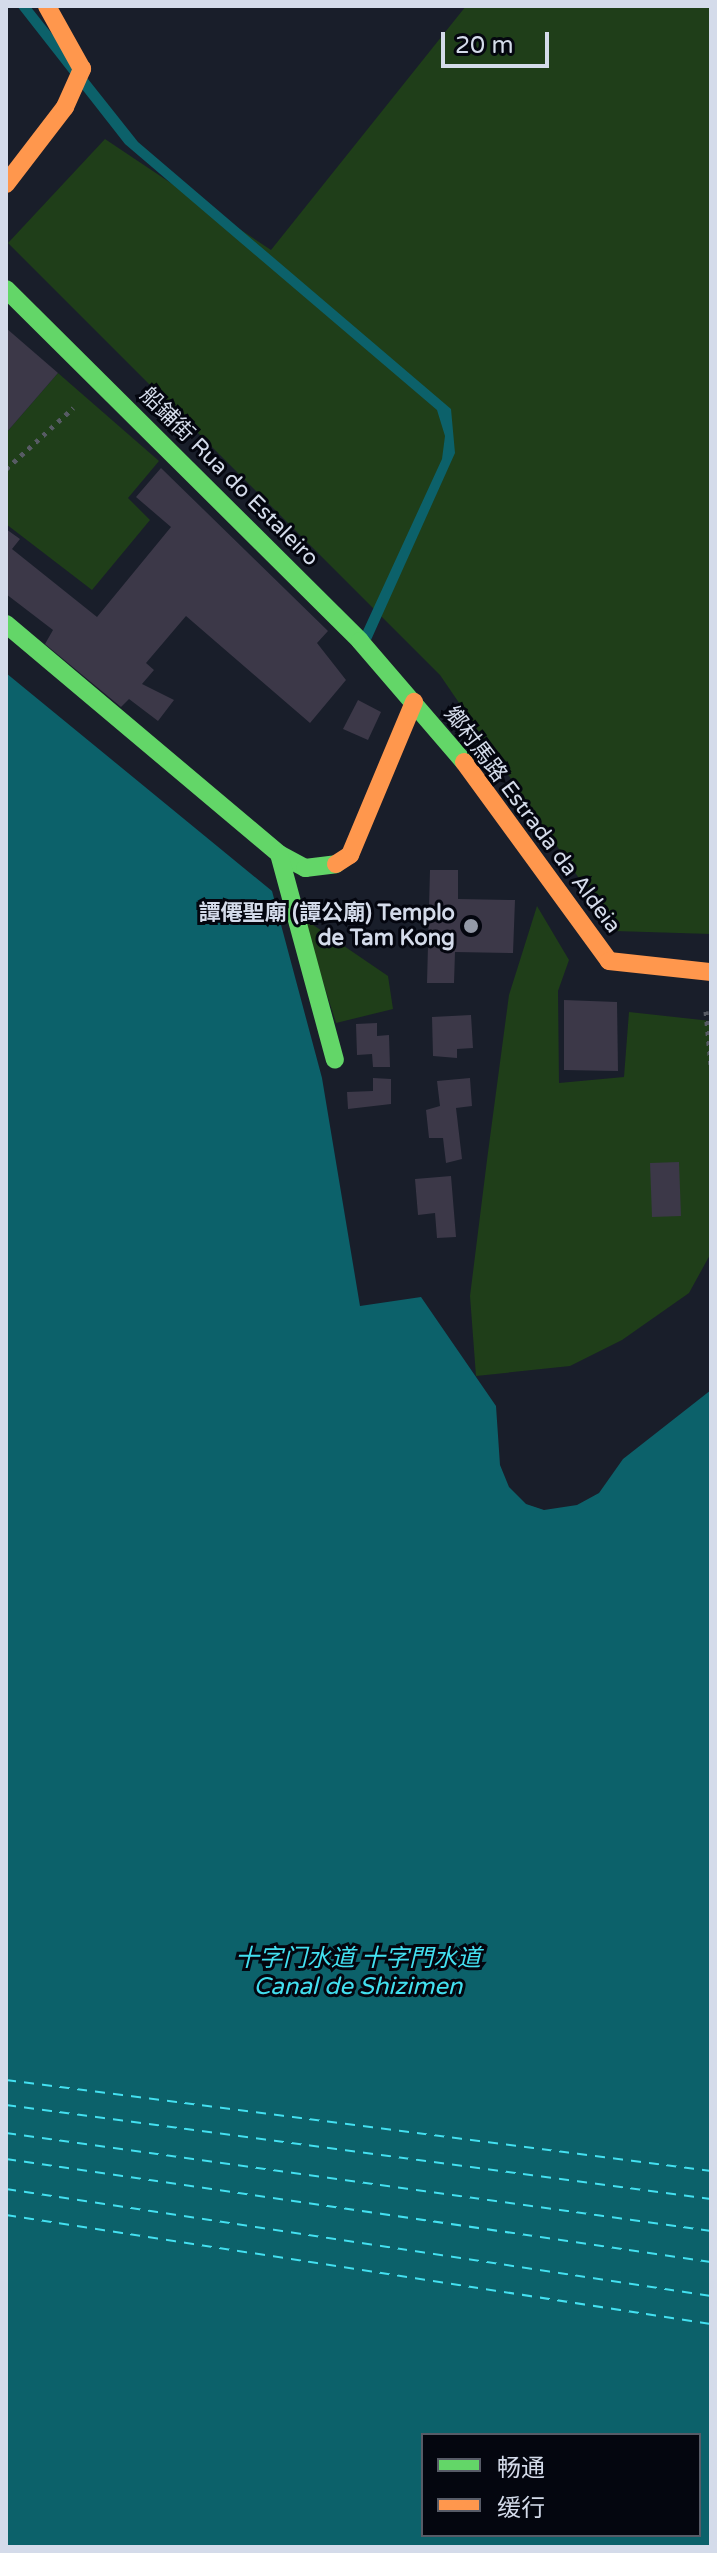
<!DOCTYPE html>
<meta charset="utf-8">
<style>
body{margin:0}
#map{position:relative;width:717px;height:2553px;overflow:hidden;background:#191e2a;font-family:"Varela Round","Noto Sans SC",sans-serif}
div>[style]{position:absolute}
.green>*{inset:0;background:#1f3e19}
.water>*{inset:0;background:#0c616a}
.ferry>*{height:2px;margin-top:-1px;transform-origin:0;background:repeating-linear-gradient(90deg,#43e0f0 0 10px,transparent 0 18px)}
.building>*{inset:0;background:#3c3848}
.path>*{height:5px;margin-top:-2.5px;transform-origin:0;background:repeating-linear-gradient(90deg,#575b64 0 4px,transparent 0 10px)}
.fast>*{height:18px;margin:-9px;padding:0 9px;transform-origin:9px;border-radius:9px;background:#63d668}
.slow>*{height:18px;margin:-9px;padding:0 9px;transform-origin:9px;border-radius:9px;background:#ff974d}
.dots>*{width:22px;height:22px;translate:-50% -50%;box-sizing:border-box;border:4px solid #04060f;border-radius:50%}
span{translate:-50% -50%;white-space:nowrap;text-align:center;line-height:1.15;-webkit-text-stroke:6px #04060f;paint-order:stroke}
.street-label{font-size:22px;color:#d4dbea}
.poi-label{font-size:22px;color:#d4dbea;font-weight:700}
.right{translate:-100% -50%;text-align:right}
.water-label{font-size:24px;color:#43e0f0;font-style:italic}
.frame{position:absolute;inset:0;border:8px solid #d4dbea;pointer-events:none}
.legend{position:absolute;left:421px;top:2433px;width:280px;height:104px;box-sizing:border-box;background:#04060f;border:2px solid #575b67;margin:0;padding:10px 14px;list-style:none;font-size:24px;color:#d4dbea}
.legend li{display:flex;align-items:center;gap:16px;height:40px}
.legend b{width:40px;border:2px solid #575b67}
.scale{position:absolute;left:441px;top:32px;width:108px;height:36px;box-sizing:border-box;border:4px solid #d4dbea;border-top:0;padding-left:10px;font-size:24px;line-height:28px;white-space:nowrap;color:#d4dbea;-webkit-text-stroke:6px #04060f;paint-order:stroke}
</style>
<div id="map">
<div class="green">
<div style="clip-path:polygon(466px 6px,711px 6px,711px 934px,615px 931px,440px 675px,8px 243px,105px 139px,271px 250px)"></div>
<div style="clip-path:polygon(58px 373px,159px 461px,128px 498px,150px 520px,92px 590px,6px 524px,6px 433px)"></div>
<div style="clip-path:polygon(537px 906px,569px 960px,558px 991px,559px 1083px,624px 1077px,629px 1012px,711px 1021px,711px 1253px,689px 1293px,622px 1340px,570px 1366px,476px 1376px,470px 1296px,487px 1160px,509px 995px)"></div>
<div style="clip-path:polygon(303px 918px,388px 976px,393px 1009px,336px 1023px)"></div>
</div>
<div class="water">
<div style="clip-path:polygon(17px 6px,30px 6px,138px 142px,451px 409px,455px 453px,371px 640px,362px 633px,442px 459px,445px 436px,437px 410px,125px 144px)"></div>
<div style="clip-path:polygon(evenodd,6px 673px,272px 891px,322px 1078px,360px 1306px,421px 1297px,496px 1406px,500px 1465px,509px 1487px,526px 1504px,544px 1510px,577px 1505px,599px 1493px,623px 1459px,711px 1390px,711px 2547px,6px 2547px,6px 673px,423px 2435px,699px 2435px,699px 2535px,423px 2535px,423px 2435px)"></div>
</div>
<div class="ferry">
<div style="left:6px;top:2080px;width:711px;rotate:7.35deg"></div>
<div style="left:6px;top:2105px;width:711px;rotate:7.59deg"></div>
<div style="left:6px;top:2133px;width:712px;rotate:7.91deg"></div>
<div style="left:6px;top:2159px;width:712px;rotate:8.31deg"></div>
<div style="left:6px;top:2189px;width:713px;rotate:8.63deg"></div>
<div style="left:6px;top:2215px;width:713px;rotate:8.79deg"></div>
</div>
<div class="building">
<div style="clip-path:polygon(6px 328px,58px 373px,6px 433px)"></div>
<div style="clip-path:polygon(161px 468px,328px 631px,317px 643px,346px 680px,310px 723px,186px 616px,146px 663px,154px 670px,142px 684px,174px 700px,158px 721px,129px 699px,121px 707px,45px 644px,53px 630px,6px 594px,6px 529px,20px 539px,12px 549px,97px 617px,171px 527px,136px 497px)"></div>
<div style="clip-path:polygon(358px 700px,381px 712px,368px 740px,343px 729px)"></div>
<div style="clip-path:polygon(430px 870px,458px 870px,458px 899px,515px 900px,513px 953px,455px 952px,454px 983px,427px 983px)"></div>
<div style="clip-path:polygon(564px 1000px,617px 1002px,618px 1071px,564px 1070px)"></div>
<div style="clip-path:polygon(471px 1015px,473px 1048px,457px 1049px,457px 1058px,433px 1056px,432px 1017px)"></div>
<div style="clip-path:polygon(377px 1023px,377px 1036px,389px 1035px,390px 1067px,373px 1067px,372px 1054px,357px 1055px,356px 1024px)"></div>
<div style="clip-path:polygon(373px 1078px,391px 1079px,391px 1104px,348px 1109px,347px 1092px,373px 1091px)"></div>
<div style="clip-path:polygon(470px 1078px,472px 1106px,456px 1108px,462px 1159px,446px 1163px,443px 1138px,429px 1138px,426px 1110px,440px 1106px,437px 1081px)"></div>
<div style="clip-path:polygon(679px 1162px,681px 1216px,652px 1217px,650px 1163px)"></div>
<div style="clip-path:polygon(451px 1176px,456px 1237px,437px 1238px,435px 1213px,418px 1215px,415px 1179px)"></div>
</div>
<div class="path">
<div style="left:6px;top:469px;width:91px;rotate:-42.3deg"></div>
<div style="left:706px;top:1011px;width:55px;rotate:84.8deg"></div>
</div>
<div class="fast">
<div style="left:6px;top:289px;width:499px;rotate:44.8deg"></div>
<div style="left:360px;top:641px;width:160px;rotate:49.3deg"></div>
<div style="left:6px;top:624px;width:357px;rotate:40.1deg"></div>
<div style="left:279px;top:854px;width:30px;rotate:28deg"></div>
<div style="left:305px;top:868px;width:31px;rotate:-7deg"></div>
<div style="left:279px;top:854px;width:213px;rotate:74.8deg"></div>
</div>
<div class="slow">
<div style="left:6px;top:184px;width:97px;rotate:-52.5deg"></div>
<div style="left:65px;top:107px;width:42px;rotate:-65.9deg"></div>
<div style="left:82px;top:69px;width:72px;rotate:-119.1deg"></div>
<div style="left:464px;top:762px;width:246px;rotate:53.9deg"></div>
<div style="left:609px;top:961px;width:103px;rotate:6.2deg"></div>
<div style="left:336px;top:864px;width:17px;rotate:-33deg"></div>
<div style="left:350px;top:855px;width:166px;rotate:-67.3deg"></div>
</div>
<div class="dots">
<div style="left:471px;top:926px;background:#9399a7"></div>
</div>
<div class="street-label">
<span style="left:229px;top:477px;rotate:45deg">船鋪街 Rua do Estaleiro</span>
<span style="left:532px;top:820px;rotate:53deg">鄉村馬路 Estrada da Aldeia</span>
</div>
<div class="poi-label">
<span class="right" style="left:455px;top:926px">譚僊聖廟 (譚公廟) Templo<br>de Tam Kong</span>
</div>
<div class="water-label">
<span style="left:358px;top:1973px">十字门水道 十字門水道<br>Canal de Shizimen</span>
</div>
<div class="frame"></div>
<ul class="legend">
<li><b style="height:10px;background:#63d668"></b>畅通</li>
<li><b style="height:10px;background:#ff974d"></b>缓行</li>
</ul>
<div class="scale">20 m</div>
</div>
